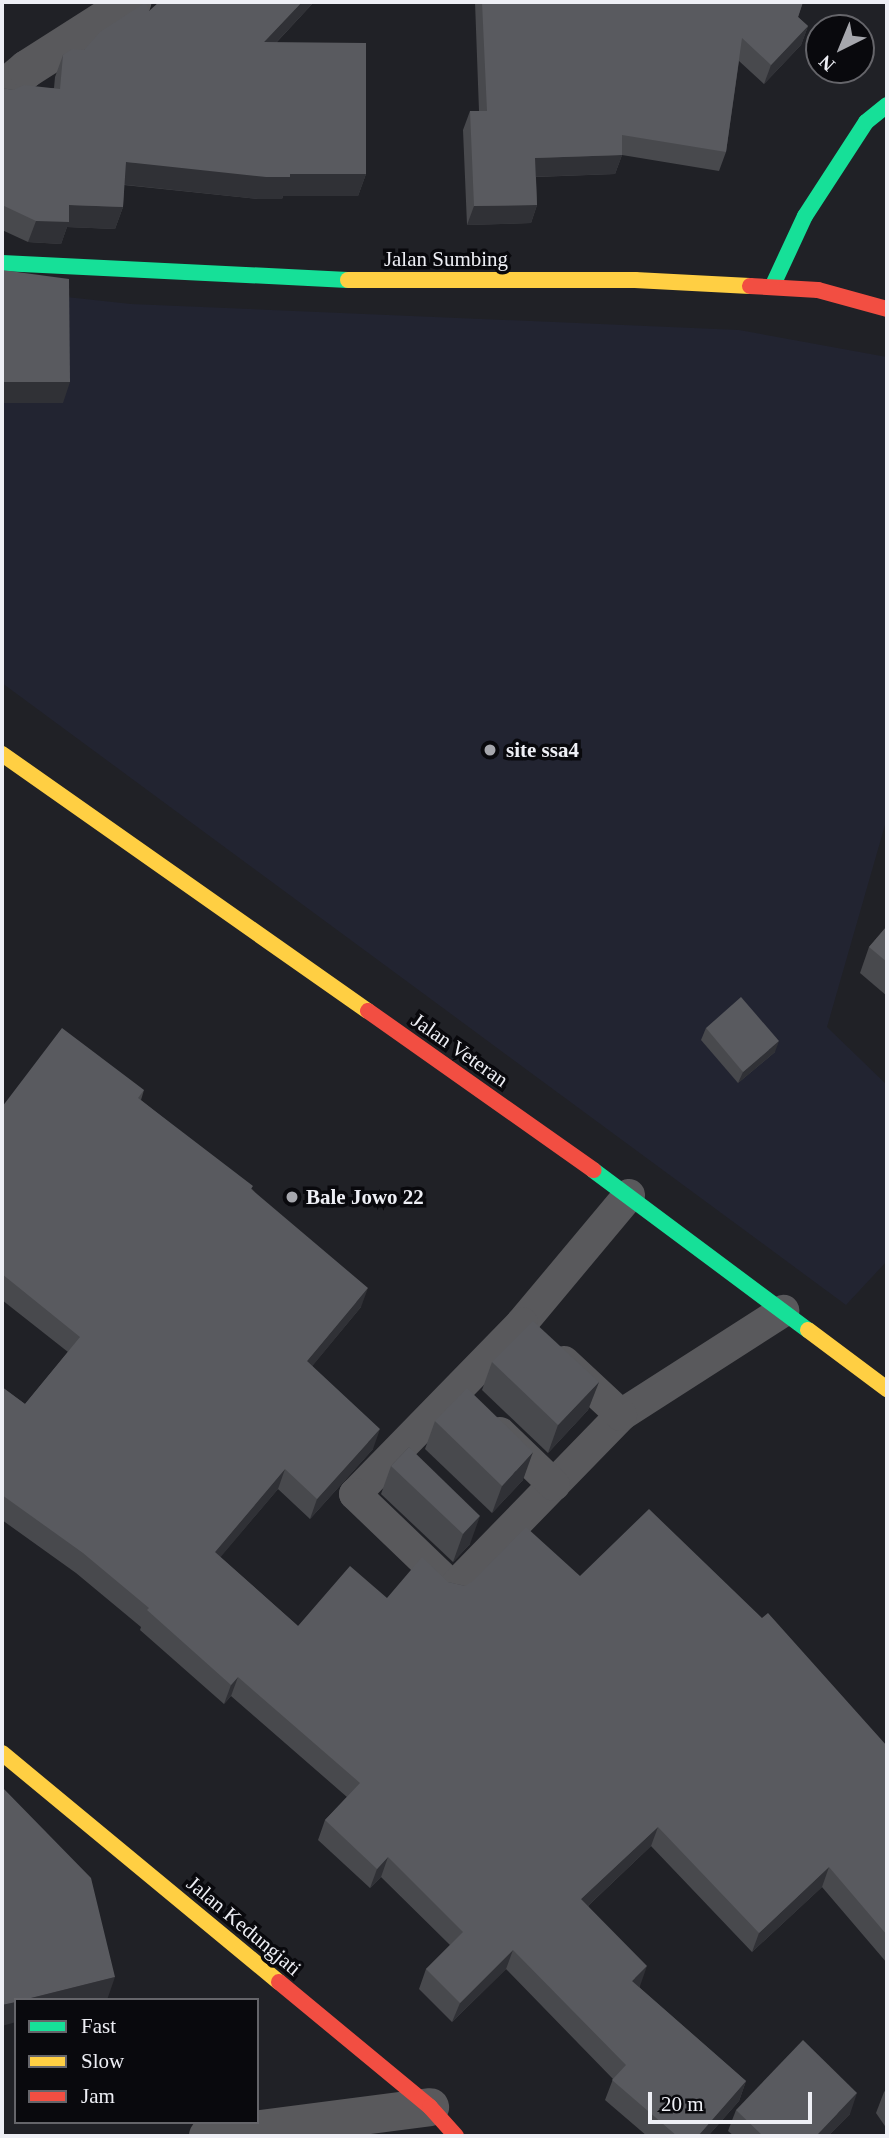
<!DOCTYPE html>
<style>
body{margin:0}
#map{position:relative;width:889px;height:2138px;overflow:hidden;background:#202126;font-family:"Times New Roman",serif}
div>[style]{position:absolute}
.built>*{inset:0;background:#222431}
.lane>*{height:32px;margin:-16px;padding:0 16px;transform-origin:16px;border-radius:16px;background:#59595c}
.street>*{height:38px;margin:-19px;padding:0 19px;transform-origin:19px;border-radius:19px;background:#59595c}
.fast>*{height:16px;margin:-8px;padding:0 8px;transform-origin:8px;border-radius:8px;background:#16e098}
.slow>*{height:16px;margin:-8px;padding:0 8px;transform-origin:8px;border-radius:8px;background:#ffcf43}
.jam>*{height:16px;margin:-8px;padding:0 8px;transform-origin:8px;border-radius:8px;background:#f24e42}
.wall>*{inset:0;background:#48494d}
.shaded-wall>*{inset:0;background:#303136}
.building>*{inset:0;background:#595a5f}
.dots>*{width:19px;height:19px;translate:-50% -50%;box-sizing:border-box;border:4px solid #09090d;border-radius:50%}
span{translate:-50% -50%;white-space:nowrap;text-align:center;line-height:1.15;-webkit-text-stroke:7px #09090d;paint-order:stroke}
.street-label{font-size:21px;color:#eeeff5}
.poi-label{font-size:21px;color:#eeeff5;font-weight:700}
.left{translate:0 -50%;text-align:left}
.frame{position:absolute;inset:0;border:4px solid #eeeff5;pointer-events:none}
.legend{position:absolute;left:14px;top:1998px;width:245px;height:126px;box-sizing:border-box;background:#09090d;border:2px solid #65656a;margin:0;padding:9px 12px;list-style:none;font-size:21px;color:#eeeff5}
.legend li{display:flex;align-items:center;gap:14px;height:35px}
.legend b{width:35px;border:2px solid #65656a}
.north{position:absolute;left:805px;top:14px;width:70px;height:70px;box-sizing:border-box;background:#09090d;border:2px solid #65656a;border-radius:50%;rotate:223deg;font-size:19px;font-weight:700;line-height:28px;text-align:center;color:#eeeff5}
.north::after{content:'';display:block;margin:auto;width:24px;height:32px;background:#a6a7ad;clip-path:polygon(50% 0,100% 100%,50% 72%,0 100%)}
.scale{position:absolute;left:648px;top:2092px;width:164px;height:32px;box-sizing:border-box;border:4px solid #eeeff5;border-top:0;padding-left:9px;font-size:21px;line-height:24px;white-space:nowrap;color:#eeeff5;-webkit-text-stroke:5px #09090d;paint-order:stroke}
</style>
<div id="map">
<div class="built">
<div style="clip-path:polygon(2px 290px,131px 304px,739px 330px,887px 357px,887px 818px,827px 1027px,887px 1085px,887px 1261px,846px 1305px,2px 683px)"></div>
</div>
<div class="lane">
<div style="left:629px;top:1195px;width:167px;rotate:129.9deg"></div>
<div style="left:522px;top:1323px;width:239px;rotate:134.3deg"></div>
<div style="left:355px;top:1494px;width:136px;rotate:43.8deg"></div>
<div style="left:453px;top:1588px;width:241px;rotate:-45.8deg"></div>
<div style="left:621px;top:1415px;width:193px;rotate:-32.7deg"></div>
<div style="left:564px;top:1362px;width:78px;rotate:42.9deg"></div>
<div style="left:500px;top:1433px;width:75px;rotate:43.9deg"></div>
</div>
<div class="street">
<div style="left:2px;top:90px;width:33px;rotate:-40deg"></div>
<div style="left:27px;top:69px;width:125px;rotate:-32.5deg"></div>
<div style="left:208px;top:2136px;width:224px;rotate:-7.4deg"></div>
</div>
<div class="fast">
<div style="left:2px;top:263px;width:346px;rotate:2.8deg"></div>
<div style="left:772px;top:287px;width:78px;rotate:-65.1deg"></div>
<div style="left:805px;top:216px;width:112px;rotate:-57deg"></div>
<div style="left:866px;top:122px;width:27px;rotate:-39deg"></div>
<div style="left:593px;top:1170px;width:268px;rotate:36.7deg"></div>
</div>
<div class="slow">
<div style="left:348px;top:280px;width:287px"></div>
<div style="left:635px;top:280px;width:115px;rotate:3deg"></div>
<div style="left:2px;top:754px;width:447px;rotate:35.1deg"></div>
<div style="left:808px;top:1330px;width:99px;rotate:36.8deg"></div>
<div style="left:2px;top:1753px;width:359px;rotate:39.6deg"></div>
</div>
<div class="jam">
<div style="left:750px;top:286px;width:68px;rotate:3.4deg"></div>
<div style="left:818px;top:290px;width:72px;rotate:15.4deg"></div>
<div style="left:368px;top:1011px;width:276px;rotate:35.2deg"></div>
<div style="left:279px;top:1982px;width:196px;rotate:39.6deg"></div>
<div style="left:430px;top:2107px;width:39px;rotate:48deg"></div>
</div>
<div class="wall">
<div style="clip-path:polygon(314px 2px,276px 43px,366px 174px,358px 196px,283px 196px,282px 199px,258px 199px,124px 185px,123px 207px,115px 229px,67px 227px,61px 244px,28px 242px,2px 230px,2px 88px,13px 90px,54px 88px,55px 77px,63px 55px,84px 50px,149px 11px)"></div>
<div style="clip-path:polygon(475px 2px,803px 2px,798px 17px,808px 26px,801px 45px,764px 84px,739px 61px,726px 152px,719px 171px,622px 155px,615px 174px,536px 177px,537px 205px,531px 223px,467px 225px,463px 130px,470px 111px,479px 111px)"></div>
<div style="clip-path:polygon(887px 926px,887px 996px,860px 973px,869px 947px)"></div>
<div style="clip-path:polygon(706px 1028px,775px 1052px,738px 1083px,701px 1040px)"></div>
<div style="clip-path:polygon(144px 1090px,141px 1100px,252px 1189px,361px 1307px,312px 1366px,373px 1449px,310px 1519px,278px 1489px,220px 1557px,298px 1626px,387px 1598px,448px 1582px,465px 1586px,580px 1576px,887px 1746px,887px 1963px,822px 1887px,752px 1952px,651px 1846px,588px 1906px,640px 1986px,639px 1987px,746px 2081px,739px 2101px,708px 2136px,647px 2136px,605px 2100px,613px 2079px,506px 1969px,452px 2022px,419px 1989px,426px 1969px,450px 1945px,381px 1877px,370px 1888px,318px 1840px,325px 1820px,347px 1797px,231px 1696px,224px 1704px,140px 1630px,141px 1627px,76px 1573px,2px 1520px,2px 1387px,25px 1404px,68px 1352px,2px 1300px,2px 1107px)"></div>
<div style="clip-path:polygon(492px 1362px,599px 1382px,588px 1410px,548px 1453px,482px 1390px)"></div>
<div style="clip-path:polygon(435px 1421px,523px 1480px,492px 1513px,425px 1449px)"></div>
<div style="clip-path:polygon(409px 1447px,470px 1544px,453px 1562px,381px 1494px,391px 1466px)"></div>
<div style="clip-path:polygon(887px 2089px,887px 2129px,876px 2113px,884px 2092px)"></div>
<div style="clip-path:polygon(736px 2110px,850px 2114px,828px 2136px,734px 2136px,728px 2131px)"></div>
</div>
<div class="shaded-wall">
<div style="clip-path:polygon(302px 2px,314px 2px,256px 64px,264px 42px)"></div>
<div style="clip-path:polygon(808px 26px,801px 45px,764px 84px,771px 65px)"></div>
<div style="clip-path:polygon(622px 155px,615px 174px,529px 177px,535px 158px)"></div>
<div style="clip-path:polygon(126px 162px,290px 174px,366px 174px,358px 196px,283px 196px,282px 199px,258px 199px,118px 184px)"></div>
<div style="clip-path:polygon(69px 205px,123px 207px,115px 229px,67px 227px,61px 244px,28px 242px,36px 221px)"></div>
<div style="clip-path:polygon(537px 205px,531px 223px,467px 225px,474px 206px)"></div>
<div style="clip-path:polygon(2px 382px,70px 382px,63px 403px,2px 403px)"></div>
<div style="clip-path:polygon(779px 1041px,775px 1052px,738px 1083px,743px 1072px)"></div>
<div style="clip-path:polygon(368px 1288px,361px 1307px,300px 1381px,307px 1361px)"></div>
<div style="clip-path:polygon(599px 1382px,588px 1410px,548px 1453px,558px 1425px)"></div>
<div style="clip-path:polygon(380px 1429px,373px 1449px,310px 1519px,317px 1499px)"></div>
<div style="clip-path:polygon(533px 1452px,523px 1480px,492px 1513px,502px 1486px)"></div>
<div style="clip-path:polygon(285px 1469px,278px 1489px,208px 1572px,215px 1552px)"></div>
<div style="clip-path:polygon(480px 1516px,470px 1544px,453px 1562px,463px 1534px)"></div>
<div style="clip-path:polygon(238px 1677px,231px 1696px,224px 1704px,231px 1685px)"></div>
<div style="clip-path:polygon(658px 1827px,651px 1846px,574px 1919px,581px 1899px)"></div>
<div style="clip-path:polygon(388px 1857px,381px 1877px,370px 1888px,377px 1869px)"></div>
<div style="clip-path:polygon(829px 1867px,822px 1887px,752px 1952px,759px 1933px)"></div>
<div style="clip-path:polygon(513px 1950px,506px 1969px,452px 2022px,460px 2003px)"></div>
<div style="clip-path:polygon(647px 1966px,640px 1986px,625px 2001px,632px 1981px)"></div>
<div style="clip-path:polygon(115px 1977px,107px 2000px,23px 2000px)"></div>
<div style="clip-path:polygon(16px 2002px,16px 2022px,2px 2026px,2px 2005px)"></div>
<div style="clip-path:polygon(746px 2081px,739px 2101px,708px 2136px,698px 2136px)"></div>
<div style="clip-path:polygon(857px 2093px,850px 2114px,828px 2136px,816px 2136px)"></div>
</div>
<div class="building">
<div style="clip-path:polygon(146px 2px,149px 11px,159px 2px,302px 2px,264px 42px,366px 43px,366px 174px,290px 174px,290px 177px,266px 177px,126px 162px,123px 207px,69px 205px,69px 222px,36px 221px,2px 205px,2px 88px,13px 90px,24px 85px,60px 89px,63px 55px,72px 49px,84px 50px,100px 32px)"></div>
<div style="clip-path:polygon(482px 2px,803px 2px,798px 17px,808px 26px,771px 65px,742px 38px,726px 152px,622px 135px,622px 155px,535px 158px,537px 205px,474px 206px,470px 111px,487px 111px)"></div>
<div style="clip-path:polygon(2px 270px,69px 279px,70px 382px,2px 382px)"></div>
<div style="clip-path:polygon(887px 926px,887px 962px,869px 947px)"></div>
<div style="clip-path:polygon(741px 997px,779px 1041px,743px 1072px,706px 1028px)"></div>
<div style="clip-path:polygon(62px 1028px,144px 1090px,138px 1098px,253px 1186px,251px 1189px,368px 1288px,307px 1361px,380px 1429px,317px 1499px,285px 1469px,215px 1552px,298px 1626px,350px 1566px,387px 1598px,422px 1557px,448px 1582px,465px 1586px,473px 1581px,526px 1527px,580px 1576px,649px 1509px,762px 1618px,768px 1613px,887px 1746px,887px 1935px,829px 1867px,759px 1933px,658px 1827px,581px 1899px,647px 1966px,632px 1981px,746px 2081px,698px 2136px,677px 2136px,612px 2080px,626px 2065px,513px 1950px,460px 2003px,426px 1969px,463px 1932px,388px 1857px,377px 1869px,325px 1820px,360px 1783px,238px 1677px,231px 1685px,147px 1610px,149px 1608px,83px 1553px,2px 1495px,2px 1387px,25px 1404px,80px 1337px,2px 1274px,2px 1107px)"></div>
<div style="clip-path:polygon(533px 1321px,599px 1382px,558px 1425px,492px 1362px)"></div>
<div style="clip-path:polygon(467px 1388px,533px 1452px,502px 1486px,435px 1421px)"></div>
<div style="clip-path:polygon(409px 1447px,480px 1516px,463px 1534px,391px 1466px)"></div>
<div style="clip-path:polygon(2px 1787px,91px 1878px,115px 1977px,23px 2000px,16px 2000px,16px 2002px,2px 2005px)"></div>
<div style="clip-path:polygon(803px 2040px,857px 2093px,816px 2136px,763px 2136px,736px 2110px)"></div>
</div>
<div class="dots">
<div style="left:490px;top:750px;background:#a6a7ad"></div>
<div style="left:292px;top:1197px;background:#a6a7ad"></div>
</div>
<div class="street-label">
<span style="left:446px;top:259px">Jalan Sumbing</span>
<span style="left:460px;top:1050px;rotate:35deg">Jalan Veteran</span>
<span style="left:244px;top:1926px;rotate:40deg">Jalan Kedungjati</span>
</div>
<div class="poi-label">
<span class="left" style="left:506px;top:750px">site ssa4</span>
<span class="left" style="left:306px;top:1197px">Bale Jowo 22</span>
</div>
<div class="frame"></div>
<ul class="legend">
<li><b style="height:9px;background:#16e098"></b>Fast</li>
<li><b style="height:9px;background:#ffcf43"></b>Slow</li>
<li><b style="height:9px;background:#f24e42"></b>Jam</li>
</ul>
<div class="north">N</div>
<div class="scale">20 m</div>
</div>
